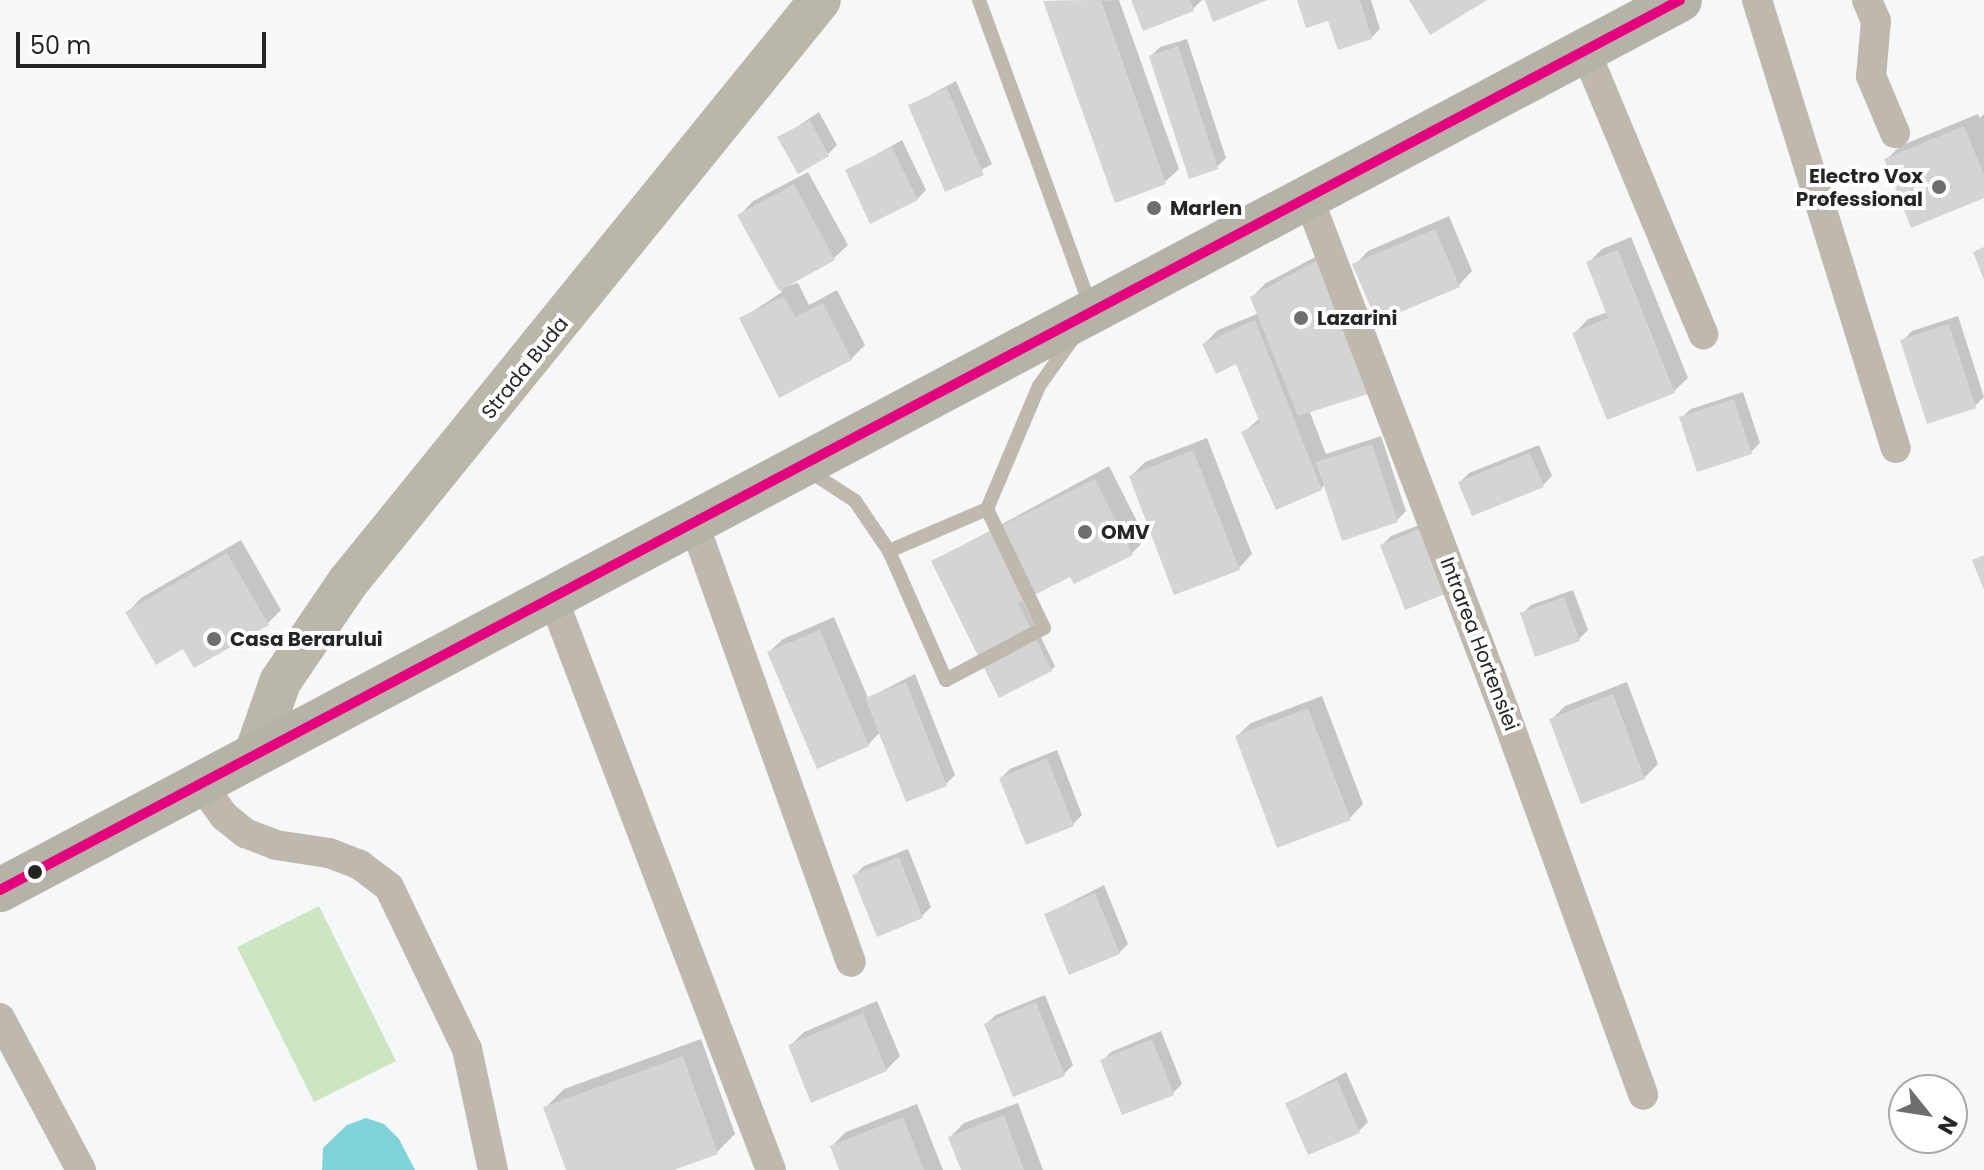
<!DOCTYPE html>
<style>
body{margin:0}
#map{position:relative;width:1984px;height:1170px;overflow:hidden;background:#f6f7f8;font-family:Poppins,sans-serif}
div>[style]{position:absolute}
.green>*{inset:0;background:#cce6c2}
.water>*{inset:0;background:#7dd3d8}
.shadow>*{inset:0;background:#0003}
.building>*{inset:0;background:#d4d4d4}
.lane>*{height:14px;margin:-7px;padding:0 7px;transform-origin:7px;border-radius:7px;background:#beb8ad}
.street>*{height:30px;margin:-15px;padding:0 15px;transform-origin:15px;border-radius:15px;background:#beb8ad}
.secondary>*{height:42px;margin:-21px;padding:0 21px;transform-origin:21px;border-radius:21px;background:#bab6a8}
.primary>*{height:44px;margin:-22px;padding:0 22px;transform-origin:22px;border-radius:22px;background:#b5b2a8}
.bus-1>*{height:10px;margin:-5px;padding:0 5px;transform-origin:5px;border-radius:5px;background:#e5007d}
.dots>*{width:22px;height:22px;translate:-50% -50%;box-sizing:border-box;border:4px solid #fff;border-radius:50%}
span{translate:-50% -50%;white-space:nowrap;text-align:center;line-height:1.15;-webkit-text-stroke:8px #fff;paint-order:stroke}
.poi-label{font-size:20px;color:#242526;font-weight:700}
.right{translate:-100% -50%;text-align:right}
.left{translate:0 -50%;text-align:left}
.street-label{font-size:20px;color:#242526}
.north{position:absolute;left:1888px;top:1074px;width:80px;height:80px;box-sizing:border-box;background:#fff;border:2px solid #a7a8a8;border-radius:50%;rotate:120deg;font-size:22px;font-weight:700;line-height:32px;text-align:center;color:#242526}
.north::after{content:'';display:block;margin:auto;width:28px;height:36px;background:#6e6e70;clip-path:polygon(50% 0,100% 100%,50% 72%,0 100%)}
.scale{position:absolute;left:16px;top:32px;width:250px;height:36px;box-sizing:border-box;border:4px solid #242526;border-top:0;padding-left:10px;font-size:24px;line-height:28px;white-space:nowrap;color:#242526;-webkit-text-stroke:6px #fff;paint-order:stroke}
</style>
<div id="map">
<div class="green">
<div style="clip-path:polygon(319px 906px,396px 1061px,314px 1102px,237px 947px)"></div>
</div>
<div class="water">
<div style="clip-path:polygon(366px 1118px,384px 1124px,399px 1139px,415px 1170px,322px 1170px,323px 1148px,347px 1125px)"></div>
</div>
<div class="shadow">
<div style="clip-path:polygon(1119px 0,1179px 169px,1165px 182px,1045px 1px)"></div>
<div style="clip-path:polygon(1134px 0,1202px 0,1193px 9px)"></div>
<div style="clip-path:polygon(1299px 0,1371px 0,1380px 29px,1371px 38px)"></div>
<div style="clip-path:polygon(1187px 39px,1226px 158px,1217px 167px,1190px 176px,1151px 56px,1160px 47px)"></div>
<div style="clip-path:polygon(956px 81px,992px 164px,946px 189px,910px 106px)"></div>
<div style="clip-path:polygon(819px 112px,837px 145px,828px 154px,780px 138px)"></div>
<div style="clip-path:polygon(1978px 114px,1980px 118px,1984px 114px,1984px 196px,1886px 160px,1900px 146px)"></div>
<div style="clip-path:polygon(902px 140px,926px 190px,917px 199px,847px 171px)"></div>
<div style="clip-path:polygon(808px 172px,848px 245px,834px 258px,783px 287px,798px 283px,809px 305px,837px 290px,865px 345px,851px 359px,741px 319px,782px 292px,740px 215px,753px 201px)"></div>
<div style="clip-path:polygon(1449px 216px,1472px 271px,1459px 285px,1355px 265px,1368px 251px)"></div>
<div style="clip-path:polygon(1631px 237px,1688px 378px,1674px 391px,1575px 333px,1588px 319px,1608px 312px,1588px 263px,1602px 249px)"></div>
<div style="clip-path:polygon(1332px 248px,1309px 410px,1326px 454px,1381px 436px,1406px 511px,1397px 520px,1326px 484px,1320px 489px,1244px 432px,1260px 418px,1237px 361px,1204px 344px,1218px 330px,1259px 313px,1252px 297px,1266px 283px)"></div>
<div style="clip-path:polygon(1958px 316px,1984px 397px,1975px 406px,1903px 340px,1912px 331px)"></div>
<div style="clip-path:polygon(1743px 392px,1760px 443px,1751px 452px,1681px 418px,1691px 409px)"></div>
<div style="clip-path:polygon(1207px 438px,1252px 554px,1239px 568px,1131px 476px,1145px 462px)"></div>
<div style="clip-path:polygon(1539px 445px,1552px 476px,1543px 485px,1460px 482px,1469px 473px)"></div>
<div style="clip-path:polygon(1109px 466px,1146px 539px,1132px 553px,1071px 573px,1022px 599px,1055px 666px,1051px 670px,934px 561px)"></div>
<div style="clip-path:polygon(1429px 521px,1453px 583px,1382px 545px,1391px 536px)"></div>
<div style="clip-path:polygon(241px 540px,281px 610px,268px 623px,184px 646px,128px 612px,141px 598px)"></div>
<div style="clip-path:polygon(1573px 590px,1588px 630px,1579px 639px,1522px 614px,1531px 605px)"></div>
<div style="clip-path:polygon(834px 617px,868px 698px,915px 674px,955px 775px,946px 784px,880px 732px,868px 745px,769px 652px,783px 639px)"></div>
<div style="clip-path:polygon(1627px 682px,1658px 764px,1644px 778px,1551px 720px,1565px 706px)"></div>
<div style="clip-path:polygon(1322px 696px,1363px 804px,1350px 818px,1237px 736px,1251px 723px)"></div>
<div style="clip-path:polygon(1057px 750px,1082px 815px,1073px 824px,1001px 778px,1010px 769px)"></div>
<div style="clip-path:polygon(908px 849px,931px 907px,922px 916px,855px 875px,864px 866px)"></div>
<div style="clip-path:polygon(1104px 885px,1128px 944px,1119px 953px,1047px 914px)"></div>
<div style="clip-path:polygon(1045px 995px,1073px 1065px,1064px 1074px,1014px 1094px,986px 1024px,996px 1015px)"></div>
<div style="clip-path:polygon(877px 1001px,900px 1056px,886px 1070px,790px 1046px,804px 1032px)"></div>
<div style="clip-path:polygon(1161px 1031px,1182px 1084px,1173px 1093px,1102px 1061px,1111px 1052px)"></div>
<div style="clip-path:polygon(701px 1039px,735px 1134px,717px 1152px,668px 1170px,568px 1170px,546px 1107px,564px 1089px)"></div>
<div style="clip-path:polygon(1346px 1072px,1368px 1122px,1359px 1131px,1288px 1103px)"></div>
<div style="clip-path:polygon(1018px 1103px,1043px 1170px,963px 1170px,950px 1137px,964px 1123px)"></div>
<div style="clip-path:polygon(917px 1104px,943px 1170px,842px 1170px,832px 1146px,846px 1132px)"></div>
</div>
<div class="building">
<div style="clip-path:polygon(1101px 0,1166px 184px,1115px 203px,1043px 1px)"></div>
<div style="clip-path:polygon(1131px 0,1190px 0,1194px 11px,1143px 31px)"></div>
<div style="clip-path:polygon(1205px 0,1267px 0,1213px 22px)"></div>
<div style="clip-path:polygon(1297px 0,1360px 0,1372px 39px,1338px 50px,1328px 21px,1306px 28px)"></div>
<div style="clip-path:polygon(1409px 0,1487px 0,1430px 35px)"></div>
<div style="clip-path:polygon(1178px 46px,1218px 169px,1189px 179px,1149px 56px)"></div>
<div style="clip-path:polygon(947px 88px,984px 175px,945px 192px,908px 105px)"></div>
<div style="clip-path:polygon(810px 120px,829px 156px,798px 174px,777px 137px)"></div>
<div style="clip-path:polygon(1964px 126px,1984px 175px,1984px 198px,1911px 228px,1884px 159px)"></div>
<div style="clip-path:polygon(892px 147px,918px 200px,870px 224px,845px 170px)"></div>
<div style="clip-path:polygon(794px 184px,835px 260px,779px 291px,737px 215px)"></div>
<div style="clip-path:polygon(1435px 229px,1460px 287px,1377px 322px,1352px 264px)"></div>
<div style="clip-path:polygon(1984px 247px,1984px 280px,1973px 252px)"></div>
<div style="clip-path:polygon(1618px 250px,1675px 393px,1607px 420px,1572px 333px,1608px 318px,1586px 262px)"></div>
<div style="clip-path:polygon(1318px 260px,1368px 394px,1298px 416px,1250px 297px)"></div>
<div style="clip-path:polygon(784px 296px,795px 317px,823px 303px,852px 360px,779px 398px,739px 318px)"></div>
<div style="clip-path:polygon(1255px 320px,1322px 490px,1276px 510px,1241px 432px,1260px 423px,1236px 364px,1216px 374px,1202px 344px)"></div>
<div style="clip-path:polygon(1949px 324px,1976px 408px,1927px 424px,1900px 340px)"></div>
<div style="clip-path:polygon(1734px 399px,1752px 454px,1697px 472px,1679px 417px)"></div>
<div style="clip-path:polygon(1372px 444px,1398px 522px,1342px 541px,1316px 462px)"></div>
<div style="clip-path:polygon(1193px 450px,1240px 570px,1174px 595px,1129px 476px)"></div>
<div style="clip-path:polygon(1530px 453px,1544px 487px,1472px 516px,1458px 482px)"></div>
<div style="clip-path:polygon(1095px 479px,1133px 555px,1074px 584px,1070px 577px,1018px 603px,1052px 671px,999px 698px,931px 561px)"></div>
<div style="clip-path:polygon(1420px 529px,1445px 594px,1405px 610px,1380px 545px)"></div>
<div style="clip-path:polygon(227px 553px,269px 625px,194px 668px,183px 649px,156px 665px,125px 612px)"></div>
<div style="clip-path:polygon(1984px 555px,1984px 590px,1972px 560px)"></div>
<div style="clip-path:polygon(1564px 597px,1580px 641px,1535px 657px,1520px 613px)"></div>
<div style="clip-path:polygon(820px 630px,869px 746px,817px 769px,767px 652px)"></div>
<div style="clip-path:polygon(906px 682px,947px 786px,906px 802px,865px 698px)"></div>
<div style="clip-path:polygon(1613px 694px,1645px 779px,1581px 804px,1549px 719px)"></div>
<div style="clip-path:polygon(1308px 708px,1351px 820px,1277px 848px,1235px 736px)"></div>
<div style="clip-path:polygon(1047px 758px,1074px 826px,1026px 845px,999px 778px)"></div>
<div style="clip-path:polygon(899px 857px,923px 918px,877px 937px,852px 875px)"></div>
<div style="clip-path:polygon(1095px 893px,1120px 954px,1069px 975px,1044px 914px)"></div>
<div style="clip-path:polygon(1036px 1002px,1065px 1076px,1013px 1097px,984px 1024px)"></div>
<div style="clip-path:polygon(863px 1013px,887px 1071px,811px 1103px,788px 1045px)"></div>
<div style="clip-path:polygon(1152px 1039px,1174px 1095px,1122px 1115px,1100px 1060px)"></div>
<div style="clip-path:polygon(683px 1056px,718px 1154px,674px 1170px,566px 1170px,543px 1107px)"></div>
<div style="clip-path:polygon(1337px 1080px,1360px 1133px,1308px 1155px,1285px 1103px)"></div>
<div style="clip-path:polygon(1004px 1115px,1024px 1170px,961px 1170px,948px 1137px)"></div>
<div style="clip-path:polygon(903px 1117px,924px 1170px,839px 1170px,830px 1146px)"></div>
</div>
<div class="lane">
<div style="left:979px;top:0;width:327px;rotate:70deg"></div>
<div style="left:806px;top:469px;width:59px;rotate:33.1deg"></div>
<div style="left:855px;top:501px;width:60px;rotate:55.8deg"></div>
<div style="left:889px;top:551px;width:141px;rotate:66.2deg"></div>
<div style="left:946px;top:680px;width:111px;rotate:-28deg"></div>
<div style="left:1044px;top:628px;width:132px;rotate:-115.6deg"></div>
<div style="left:889px;top:551px;width:107px;rotate:-23.2deg"></div>
<div style="left:987px;top:509px;width:134px;rotate:-67.1deg"></div>
<div style="left:1039px;top:386px;width:60px;rotate:-54.5deg"></div>
</div>
<div class="street">
<div style="left:1757px;top:0;width:469px;rotate:72.8deg"></div>
<div style="left:1867px;top:0;width:23px;rotate:67deg"></div>
<div style="left:1876px;top:21px;width:55px;rotate:95.2deg"></div>
<div style="left:1871px;top:76px;width:62px;rotate:67.2deg"></div>
<div style="left:1585px;top:50px;width:308px;rotate:67.4deg"></div>
<div style="left:1308px;top:197px;width:552px;rotate:69.1deg"></div>
<div style="left:1505px;top:713px;width:406px;rotate:70.1deg"></div>
<div style="left:694px;top:524px;width:465px;rotate:70.3deg"></div>
<div style="left:552px;top:596px;width:614px;rotate:69.12deg"></div>
<div style="left:200px;top:783px;width:41px;rotate:54deg"></div>
<div style="left:224px;top:816px;width:27px;rotate:39deg"></div>
<div style="left:245px;top:833px;width:33px;rotate:21deg"></div>
<div style="left:276px;top:845px;width:54px;rotate:8.6deg"></div>
<div style="left:329px;top:853px;width:33px;rotate:21deg"></div>
<div style="left:360px;top:865px;width:36px;rotate:37deg"></div>
<div style="left:389px;top:887px;width:180px;rotate:64.3deg"></div>
<div style="left:467px;top:1049px;width:124px;rotate:77.9deg"></div>
<div style="left:0;top:1018px;width:172px;rotate:61.9deg"></div>
</div>
<div class="secondary">
<div style="left:256px;top:751px;width:73px;rotate:-70.8deg"></div>
<div style="left:280px;top:682px;width:121px;rotate:-55.8deg"></div>
<div style="left:348px;top:582px;width:749px;rotate:-50.96deg"></div>
</div>
<div class="primary">
<div style="left:0;top:890px;width:1901px;rotate:-27.91deg"></div>
</div>
<div class="bus-1">
<div style="left:0;top:890px;width:1901px;rotate:-27.91deg"></div>
</div>
<div class="dots">
<div style="left:1939px;top:187px;background:#6e6e70"></div>
<div style="left:1154px;top:208px;background:#6e6e70"></div>
<div style="left:1301px;top:318px;background:#6e6e70"></div>
<div style="left:1085px;top:532px;background:#6e6e70"></div>
<div style="left:214px;top:639px;background:#6e6e70"></div>
<div style="left:35px;top:872px;background:#242526"></div>
</div>
<div class="poi-label">
<span class="right" style="left:1923px;top:188px">Electro Vox<br>Professional</span>
<span class="left" style="left:1170px;top:208px">Marlen</span>
<span class="left" style="left:1317px;top:318px">Lazarini</span>
<span class="left" style="left:1101px;top:532px">OMV</span>
<span class="left" style="left:230px;top:639px">Casa Berarului</span>
</div>
<div class="street-label">
<span style="left:525px;top:368px;rotate:-51deg">Strada Buda</span>
<span style="left:1479px;top:644px;rotate:69deg">Intrarea Hortensiei</span>
</div>
<div class="north">N</div>
<div class="scale">50 m</div>
</div>
